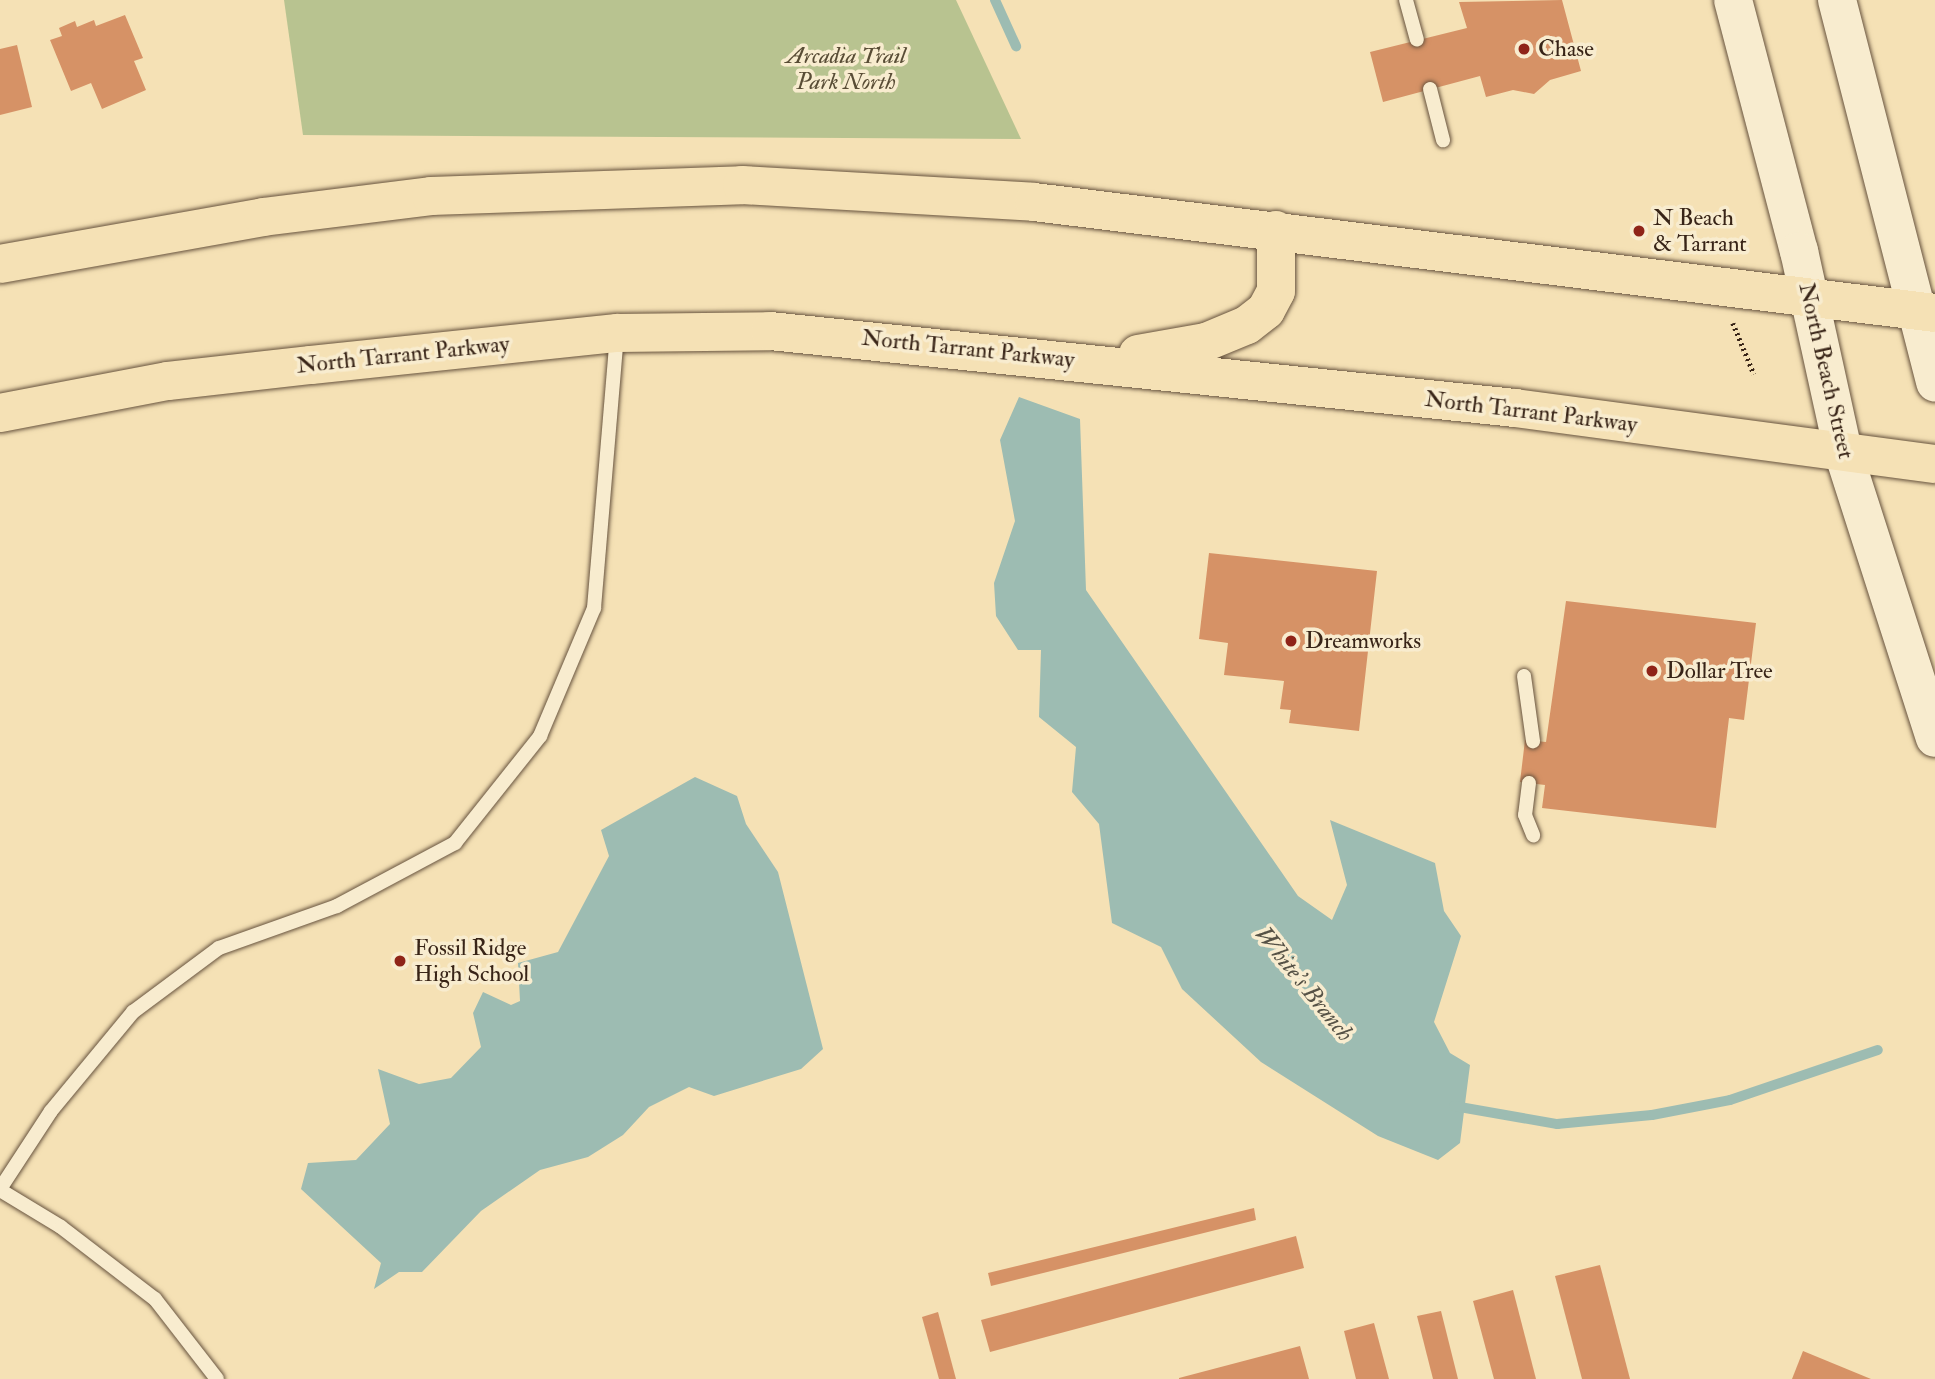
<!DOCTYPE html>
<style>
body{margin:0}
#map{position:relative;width:1935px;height:1379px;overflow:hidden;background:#f5e1b5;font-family:"IM FELL Double Pica",serif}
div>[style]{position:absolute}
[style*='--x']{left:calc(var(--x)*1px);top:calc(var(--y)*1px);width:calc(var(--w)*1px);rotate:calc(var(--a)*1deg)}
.green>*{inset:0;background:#b8c390}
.water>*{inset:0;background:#9dbcb2}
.stream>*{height:10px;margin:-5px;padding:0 5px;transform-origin:5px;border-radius:5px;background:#9dbcb2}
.building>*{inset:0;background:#d69266}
.path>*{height:4.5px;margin-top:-2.25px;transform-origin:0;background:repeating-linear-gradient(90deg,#382417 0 2px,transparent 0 5.5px)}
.roads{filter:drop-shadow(0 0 2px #67533e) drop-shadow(0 0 2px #67533e)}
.lane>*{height:14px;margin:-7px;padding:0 7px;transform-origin:7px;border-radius:7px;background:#f8eccf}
.secondary>*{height:38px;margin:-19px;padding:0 19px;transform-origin:19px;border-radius:19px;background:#f8eccf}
.primary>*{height:38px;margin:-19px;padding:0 19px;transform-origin:19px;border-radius:19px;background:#f5e1b5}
.dots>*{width:19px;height:19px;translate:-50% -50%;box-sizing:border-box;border:4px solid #f8eccf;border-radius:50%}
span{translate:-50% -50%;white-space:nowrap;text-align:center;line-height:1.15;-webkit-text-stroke:7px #f8eccf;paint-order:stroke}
.poi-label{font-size:23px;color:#382417}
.left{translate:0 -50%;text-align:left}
.park-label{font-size:23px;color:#584c35;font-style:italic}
.street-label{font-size:23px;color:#382417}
.water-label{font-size:24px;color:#565246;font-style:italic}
</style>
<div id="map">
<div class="green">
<i style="clip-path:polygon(284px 0,956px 0,1021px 139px,303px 135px)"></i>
</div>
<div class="water">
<i style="clip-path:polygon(1019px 397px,1080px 419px,1086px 590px,1298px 896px,1332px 920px,1347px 885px,1330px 820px,1435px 863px,1444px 911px,1461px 936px,1434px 1022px,1450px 1053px,1470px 1065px,1460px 1143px,1438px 1160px,1378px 1136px,1261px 1062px,1182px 989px,1161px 947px,1112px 923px,1099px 824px,1072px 792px,1076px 747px,1039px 717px,1041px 650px,1018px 650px,996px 616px,994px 583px,1015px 521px,1000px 440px)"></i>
<i style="clip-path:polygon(695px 777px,737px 796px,746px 824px,778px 872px,823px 1049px,801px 1069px,714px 1096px,689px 1087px,649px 1107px,623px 1135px,588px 1157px,540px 1170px,481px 1211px,422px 1272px,399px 1272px,374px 1289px,381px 1263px,301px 1189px,308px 1163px,356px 1160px,390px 1124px,378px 1069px,419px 1084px,451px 1078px,481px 1047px,473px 1013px,483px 992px,511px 1005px,520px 1001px,518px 963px,558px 952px,609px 856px,601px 830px)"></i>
</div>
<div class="stream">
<i style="--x:995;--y:0;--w:51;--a:65.5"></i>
<i style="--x:1454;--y:1106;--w:105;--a:9.9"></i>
<i style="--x:1557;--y:1124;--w:95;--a:-5.4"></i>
<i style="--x:1652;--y:1115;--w:79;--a:-10.9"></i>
<i style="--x:1730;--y:1100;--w:156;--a:-18.7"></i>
</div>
<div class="building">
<i style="clip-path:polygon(1562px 0,1581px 71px,1550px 80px,1534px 94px,1513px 90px,1486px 97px,1480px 76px,1383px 102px,1370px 52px,1467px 28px,1459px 2px)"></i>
<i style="clip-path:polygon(125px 15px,143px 58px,134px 61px,146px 90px,102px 109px,91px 83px,71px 91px,50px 40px,62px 36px,59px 28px,75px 21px,77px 27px,94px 20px,96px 26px)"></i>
<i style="clip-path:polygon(17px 45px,32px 107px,0 115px,0 49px)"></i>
<i style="clip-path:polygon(1209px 553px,1377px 571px,1359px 731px,1289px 723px,1291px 710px,1280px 709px,1284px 681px,1224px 675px,1228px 643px,1199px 639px)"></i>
<i style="clip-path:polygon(1566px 601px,1756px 623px,1744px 720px,1729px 718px,1716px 828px,1542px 808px,1545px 785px,1520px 782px,1525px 740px,1546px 742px)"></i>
<i style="clip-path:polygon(1254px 1208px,1256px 1220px,991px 1286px,988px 1273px)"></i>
<i style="clip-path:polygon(1296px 1236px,1304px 1268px,990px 1352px,981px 1320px)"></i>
<i style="clip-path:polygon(1600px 1265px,1630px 1379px,1582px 1379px,1555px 1276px)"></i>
<i style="clip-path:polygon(1513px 1290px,1536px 1379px,1494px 1379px,1473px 1301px)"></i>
<i style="clip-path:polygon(1441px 1311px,1458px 1379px,1433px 1379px,1417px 1316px)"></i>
<i style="clip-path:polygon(938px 1312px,956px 1379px,939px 1379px,922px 1317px)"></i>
<i style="clip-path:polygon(1374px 1323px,1389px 1379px,1356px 1379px,1344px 1331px)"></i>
<i style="clip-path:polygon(1300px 1346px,1309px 1379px,1179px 1379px,1179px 1378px)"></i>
<i style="clip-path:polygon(1803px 1351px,1871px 1379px,1792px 1379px)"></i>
</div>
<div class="path">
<i style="--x:1733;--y:323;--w:55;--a:67.6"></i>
</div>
<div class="roads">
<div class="lane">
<i style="--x:1406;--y:0;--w:41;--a:74.6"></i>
<i style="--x:1430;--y:89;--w:53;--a:75.7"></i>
<i style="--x:1524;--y:676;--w:66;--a:82.1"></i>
<i style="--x:1529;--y:783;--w:32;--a:97"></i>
<i style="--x:1525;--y:815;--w:22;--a:68"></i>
<i style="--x:0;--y:1189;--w:93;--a:-56.8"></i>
<i style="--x:51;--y:1111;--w:129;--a:-50.4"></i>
<i style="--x:133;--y:1012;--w:107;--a:-36.7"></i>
<i style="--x:219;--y:948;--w:125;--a:-19.6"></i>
<i style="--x:337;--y:906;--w:134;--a:-28.1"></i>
<i style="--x:455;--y:843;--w:137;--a:-51.5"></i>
<i style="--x:540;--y:736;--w:139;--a:-67.1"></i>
<i style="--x:594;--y:608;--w:273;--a:-85.2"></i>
<i style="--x:0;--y:1190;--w:71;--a:31.2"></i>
<i style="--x:61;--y:1227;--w:118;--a:37.5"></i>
<i style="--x:155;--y:1299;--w:101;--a:52.2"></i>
</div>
<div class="secondary">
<i style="--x:1733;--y:0;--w:260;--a:75.3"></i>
<i style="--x:1799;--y:251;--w:209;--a:77.6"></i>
<i style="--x:1844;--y:455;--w:297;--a:72.2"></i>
<i style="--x:1837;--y:0;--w:395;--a:75.6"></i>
</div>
<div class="primary">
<i style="--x:0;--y:264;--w:267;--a:-10.1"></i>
<i style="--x:263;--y:217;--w:169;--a:-7.1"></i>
<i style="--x:431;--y:196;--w:311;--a:-2"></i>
<i style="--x:742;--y:185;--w:292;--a:3.3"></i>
<i style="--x:1034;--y:202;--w:908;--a:7.02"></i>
<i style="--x:1138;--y:354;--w:69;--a:-10"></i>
<i style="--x:1206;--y:342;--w:44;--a:-22.5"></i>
<i style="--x:1247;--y:325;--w:24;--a:-38"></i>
<i style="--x:1266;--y:310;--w:21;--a:-62"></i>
<i style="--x:1276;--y:291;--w:61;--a:-90"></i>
<i style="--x:0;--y:413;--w:171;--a:-10.8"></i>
<i style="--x:168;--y:381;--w:144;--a:-6.4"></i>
<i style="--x:311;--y:365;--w:308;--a:-6"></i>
<i style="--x:617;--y:333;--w:153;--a:-0.7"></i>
<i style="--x:770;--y:331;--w:749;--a:5.9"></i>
<i style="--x:1515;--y:408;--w:424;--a:7.6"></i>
</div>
</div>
<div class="dots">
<i style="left:1524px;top:49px;background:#8f2418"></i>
<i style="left:1639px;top:231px;background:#8f2418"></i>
<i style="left:1291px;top:641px;background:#8f2418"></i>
<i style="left:1652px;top:671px;background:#8f2418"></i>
<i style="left:400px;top:961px;background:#8f2418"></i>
</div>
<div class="poi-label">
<span class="left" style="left:1538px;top:49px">Chase</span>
<span class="left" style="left:1653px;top:231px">N Beach<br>&amp; Tarrant</span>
<span class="left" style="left:1305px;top:641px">Dreamworks</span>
<span class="left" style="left:1666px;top:671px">Dollar Tree</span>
<span class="left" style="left:414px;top:961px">Fossil Ridge<br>High School</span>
</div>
<div class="park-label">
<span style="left:846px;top:69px">Arcadia Trail<br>Park North</span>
</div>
<div class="street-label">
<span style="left:968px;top:349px;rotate:6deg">North Tarrant Parkway</span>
<span style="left:403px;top:355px;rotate:-6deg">North Tarrant Parkway</span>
<span style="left:1826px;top:371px;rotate:77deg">North Beach Street</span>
<span style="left:1531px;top:412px;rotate:7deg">North Tarrant Parkway</span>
</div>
<div class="water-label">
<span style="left:1304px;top:984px;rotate:51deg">White's Branch</span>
</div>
</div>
